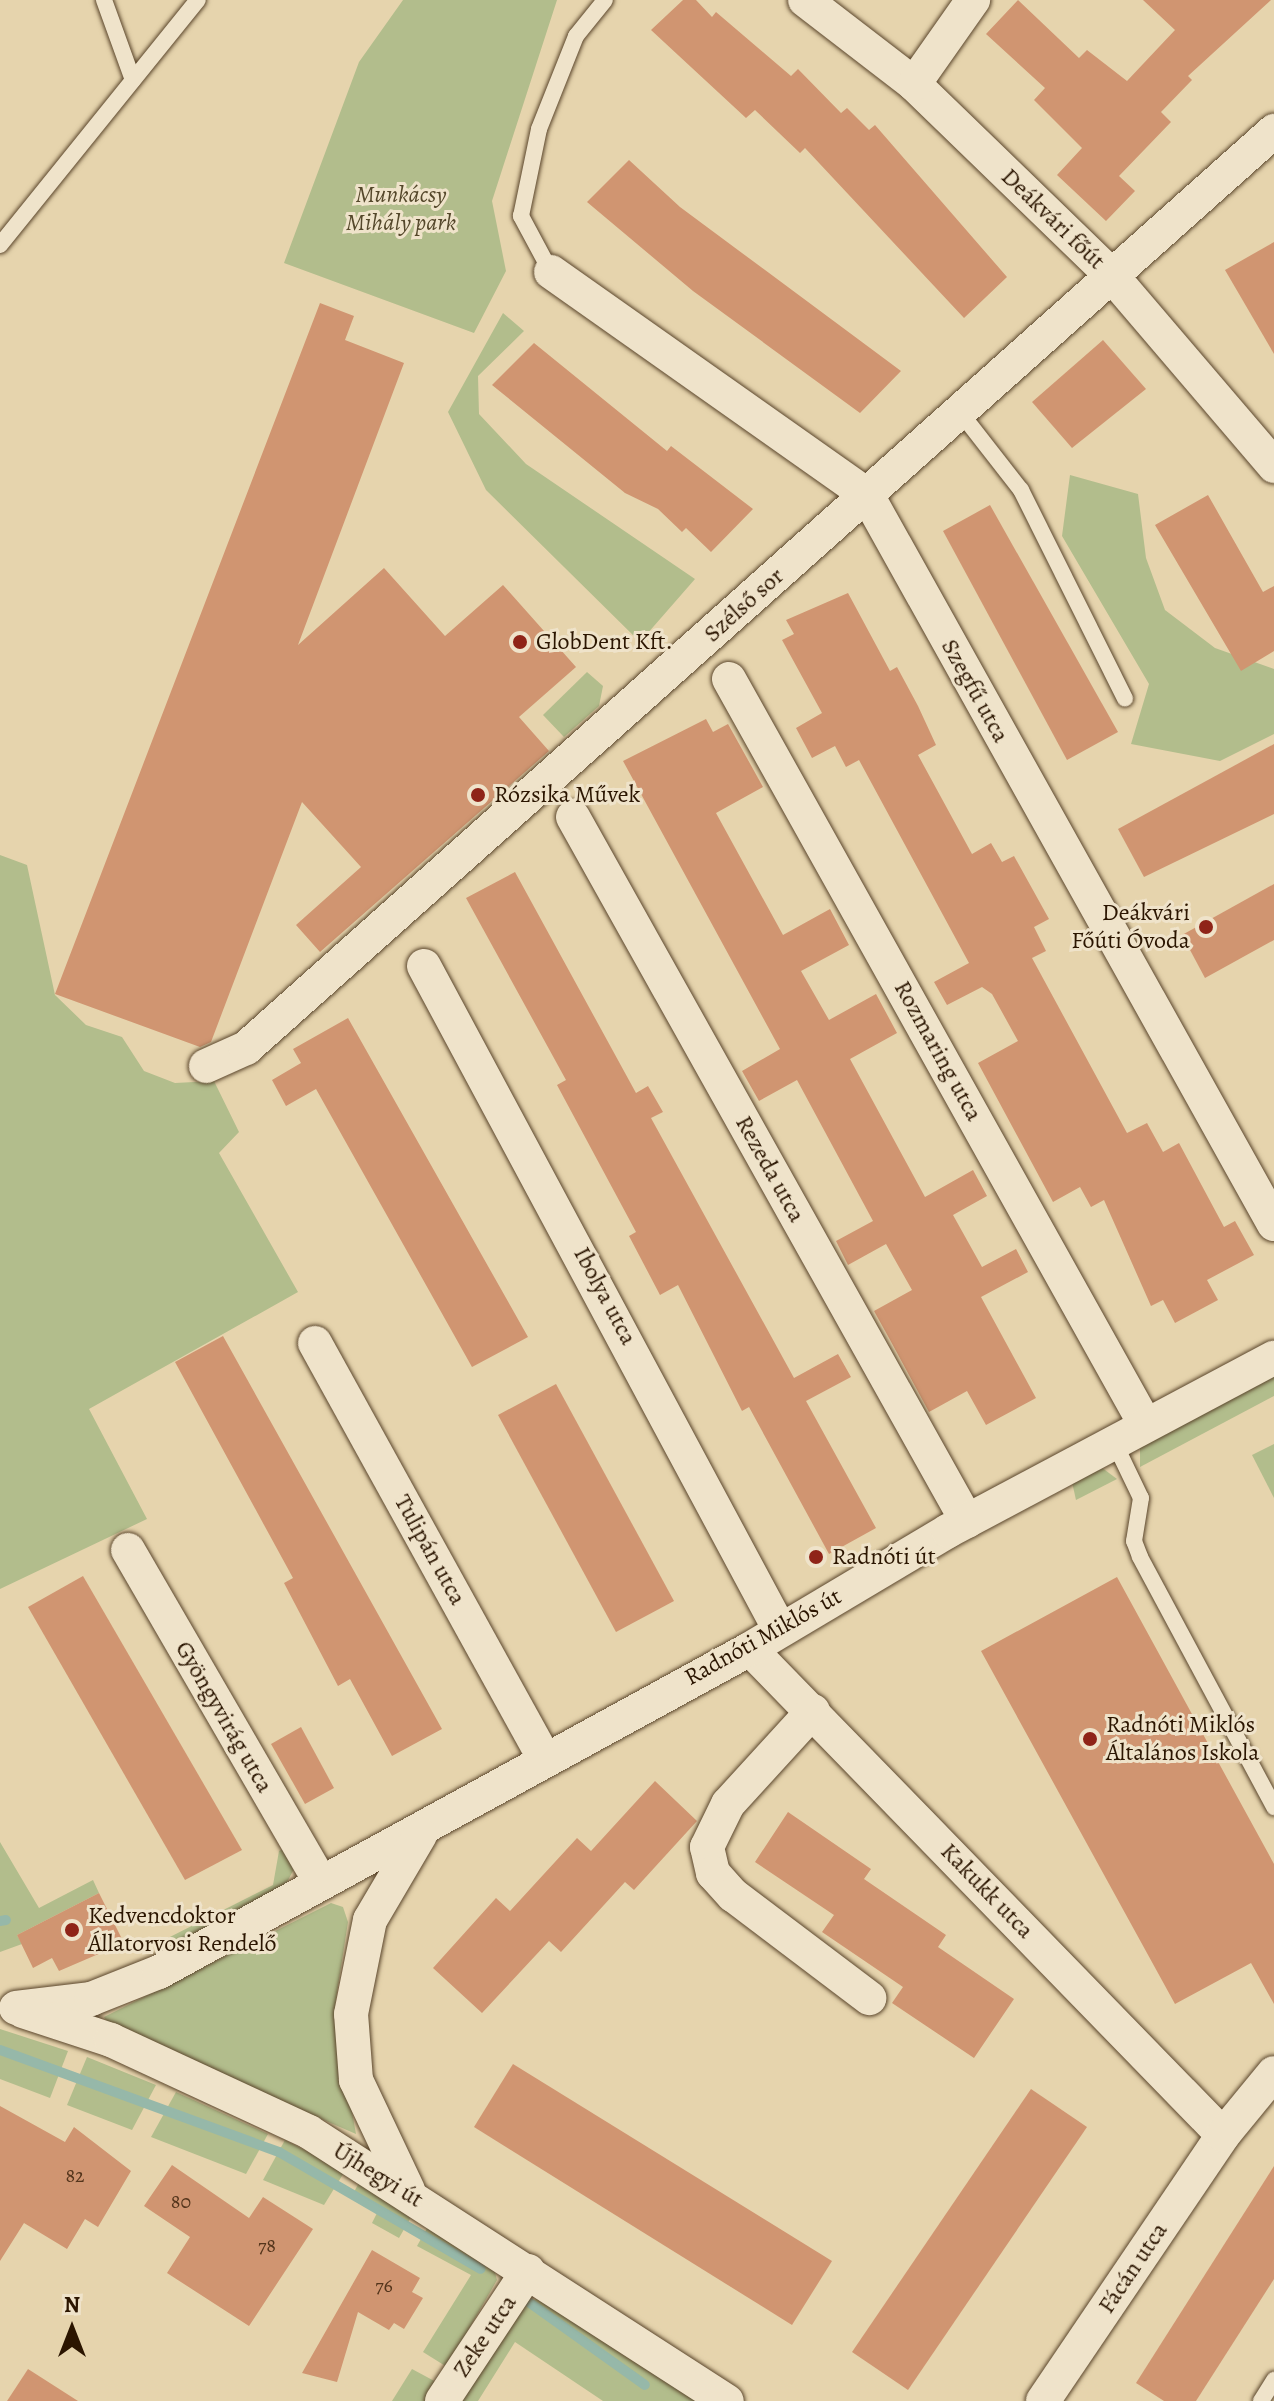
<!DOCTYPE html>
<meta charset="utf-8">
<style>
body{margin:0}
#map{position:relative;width:1274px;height:2401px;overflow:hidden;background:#e6d4ad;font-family:Alegreya,serif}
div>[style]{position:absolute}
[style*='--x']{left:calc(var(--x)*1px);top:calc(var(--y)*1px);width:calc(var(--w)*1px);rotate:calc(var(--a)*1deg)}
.green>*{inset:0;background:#b2bd8c}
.stream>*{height:10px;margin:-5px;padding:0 5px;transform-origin:5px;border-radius:5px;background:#96b8a9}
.building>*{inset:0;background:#d09571}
.roads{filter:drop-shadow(0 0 2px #5a452b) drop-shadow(0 0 2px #5a452b)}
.service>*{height:16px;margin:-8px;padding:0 8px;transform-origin:8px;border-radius:8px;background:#efe3ca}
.minor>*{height:34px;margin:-17px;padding:0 17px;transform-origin:17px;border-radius:17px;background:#efe3ca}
.dots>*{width:22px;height:22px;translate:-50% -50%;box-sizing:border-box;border:4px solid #efe3ca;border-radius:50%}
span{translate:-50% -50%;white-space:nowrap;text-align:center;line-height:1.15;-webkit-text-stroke:6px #efe3ca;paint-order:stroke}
.number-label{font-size:20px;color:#54351c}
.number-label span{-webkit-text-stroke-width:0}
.park-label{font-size:24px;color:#54472a;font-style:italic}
.street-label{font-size:24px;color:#2b1500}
.poi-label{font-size:24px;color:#2b1500}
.left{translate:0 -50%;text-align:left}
.right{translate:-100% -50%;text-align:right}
.north{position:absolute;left:32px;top:2289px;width:80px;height:80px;-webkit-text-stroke:6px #efe3ca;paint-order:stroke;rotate:0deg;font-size:22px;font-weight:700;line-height:32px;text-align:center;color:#2b1500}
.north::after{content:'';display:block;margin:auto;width:28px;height:36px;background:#2b1500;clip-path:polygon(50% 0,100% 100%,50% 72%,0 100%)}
</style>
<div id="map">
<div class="green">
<i style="clip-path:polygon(403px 0,557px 0,492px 201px,506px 271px,474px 333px,284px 263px,359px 62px)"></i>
<i style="clip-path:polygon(503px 313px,524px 331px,478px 376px,479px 414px,526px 464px,695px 579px,640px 642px,486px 490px,448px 412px)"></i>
<i style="clip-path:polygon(1070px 475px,1138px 494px,1146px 558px,1165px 610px,1215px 648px,1274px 669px,1274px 734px,1220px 761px,1131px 744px,1149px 684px,1062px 536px)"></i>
<i style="clip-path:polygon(587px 672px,603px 686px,599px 706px,564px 737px,543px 715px)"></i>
<i style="clip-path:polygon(0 855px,27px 865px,55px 995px,86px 1025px,122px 1037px,144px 1071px,175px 1083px,214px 1081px,239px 1132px,219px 1153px,298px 1292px,89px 1409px,147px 1519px,0 1589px)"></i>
<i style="clip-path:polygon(1274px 1375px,1274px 1396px,1140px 1467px,1140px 1446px)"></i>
<i style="clip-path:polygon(1274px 1444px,1274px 1498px,1252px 1455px)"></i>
<i style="clip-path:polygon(1101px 1467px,1117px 1479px,1076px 1500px,1072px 1482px)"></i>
<i style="clip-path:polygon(0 1842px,39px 1908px,93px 1880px,99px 1893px,17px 1935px,22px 1944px,0 1952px)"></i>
<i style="clip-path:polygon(287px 1847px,294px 1869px,285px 1886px,160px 1951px,156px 1944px,273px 1885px,279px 1851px)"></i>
<i style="clip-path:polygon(331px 1903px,343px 1907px,348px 1922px,334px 2012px,356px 2134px,110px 2027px,104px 2017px)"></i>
<i style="clip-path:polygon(0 2029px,68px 2051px,50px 2098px,0 2079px)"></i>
<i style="clip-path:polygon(87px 2057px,156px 2085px,132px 2130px,67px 2105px)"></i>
<i style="clip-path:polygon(176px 2092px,268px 2134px,246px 2174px,151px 2137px)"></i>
<i style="clip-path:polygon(285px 2140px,345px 2171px,324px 2205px,263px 2180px)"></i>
<i style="clip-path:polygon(361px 2179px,414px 2212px,399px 2238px,372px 2223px,380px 2207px,354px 2192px)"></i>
<i style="clip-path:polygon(430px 2223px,494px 2269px,497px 2280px,447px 2367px,423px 2352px,471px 2275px,417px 2246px)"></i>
<i style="clip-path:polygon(541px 2298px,697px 2401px,603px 2401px,515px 2342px,478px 2401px,456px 2401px,521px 2303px)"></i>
<i style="clip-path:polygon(412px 2369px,438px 2383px,426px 2401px,392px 2401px)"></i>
</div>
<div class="stream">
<i style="--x:0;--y:1921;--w:6;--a:-9"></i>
<i style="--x:0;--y:2050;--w:297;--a:20.1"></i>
<i style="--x:279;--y:2152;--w:233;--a:30.1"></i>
<i style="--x:530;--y:2303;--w:141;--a:35.5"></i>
</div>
<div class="building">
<i style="clip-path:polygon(683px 0,696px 0,712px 17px,716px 12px,791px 76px,798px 69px,841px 113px,847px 108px,869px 130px,875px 125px,1007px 277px,964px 318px,805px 148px,800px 153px,755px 110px,746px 118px,651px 30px)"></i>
<i style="clip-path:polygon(1018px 0,1079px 58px,1087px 50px,1127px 81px,1175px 30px,1143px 0,1271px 0,1188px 76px,1192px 80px,1161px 112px,1171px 122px,1119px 176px,1135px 191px,1106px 221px,1057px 175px,1082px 148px,1034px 100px,1045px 88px,986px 34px)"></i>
<i style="clip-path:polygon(629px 160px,680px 207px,901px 371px,860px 413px,693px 291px,587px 202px)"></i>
<i style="clip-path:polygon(1274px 242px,1274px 354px,1225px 270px)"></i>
<i style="clip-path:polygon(320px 303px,354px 316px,345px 340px,404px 363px,298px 645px,384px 568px,445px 636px,503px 585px,576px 667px,519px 717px,549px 751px,320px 952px,296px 925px,361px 867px,302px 802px,211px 1042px,200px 1047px,55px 994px)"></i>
<i style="clip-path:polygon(1103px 340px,1146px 389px,1072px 448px,1032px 402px)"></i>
<i style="clip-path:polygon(534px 343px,667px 451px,671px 446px,753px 509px,711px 552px,686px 528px,682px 532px,658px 509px,625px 493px,492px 385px)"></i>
<i style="clip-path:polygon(1208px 495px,1263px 592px,1274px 586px,1274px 651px,1241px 671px,1155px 525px)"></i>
<i style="clip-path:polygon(990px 505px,1118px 732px,1067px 760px,943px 531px)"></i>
<i style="clip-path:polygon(848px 593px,890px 671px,897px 667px,918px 706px,936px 745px,918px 755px,972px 854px,991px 843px,1002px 862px,1014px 856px,1049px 919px,1034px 927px,1046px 951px,1032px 958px,1127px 1133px,1147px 1123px,1163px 1152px,1179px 1143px,1224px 1227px,1235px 1221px,1254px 1255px,1207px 1280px,1218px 1300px,1175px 1323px,1163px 1300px,1151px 1306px,1104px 1200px,1091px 1207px,1080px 1187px,1053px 1202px,978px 1063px,1018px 1041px,992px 994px,982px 987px,947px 1005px,934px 982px,969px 963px,943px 915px,859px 760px,846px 767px,835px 746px,812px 758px,796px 728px,822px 713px,782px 640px,794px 634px,786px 620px)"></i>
<i style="clip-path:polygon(706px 719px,713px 732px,728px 724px,763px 787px,716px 813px,783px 935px,830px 909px,849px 945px,801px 971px,829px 1020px,876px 994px,897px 1033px,850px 1059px,925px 1197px,973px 1170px,987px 1196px,953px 1215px,982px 1267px,1016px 1249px,1028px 1272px,981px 1297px,1036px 1398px,986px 1425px,967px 1391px,929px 1412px,889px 1338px,874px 1311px,912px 1290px,886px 1244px,848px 1265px,836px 1241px,873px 1221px,797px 1080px,759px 1101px,742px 1071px,780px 1049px,623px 761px)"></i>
<i style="clip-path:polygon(1274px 744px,1274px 814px,1144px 877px,1118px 829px)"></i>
<i style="clip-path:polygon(515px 872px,636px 1093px,648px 1086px,663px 1112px,651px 1118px,794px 1378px,838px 1354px,851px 1377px,806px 1401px,876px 1528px,829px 1554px,749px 1407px,742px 1411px,678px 1285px,660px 1295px,629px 1236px,636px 1232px,557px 1085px,566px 1080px,466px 898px)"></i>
<i style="clip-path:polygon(1274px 884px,1274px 940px,1205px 978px,1182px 935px)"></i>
<i style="clip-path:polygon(348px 1018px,528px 1337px,472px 1367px,316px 1089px,286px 1106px,272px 1080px,301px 1063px,293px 1049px)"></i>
<i style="clip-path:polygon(223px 1336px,442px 1729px,392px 1756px,350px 1679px,338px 1686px,284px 1583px,293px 1578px,175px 1362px)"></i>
<i style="clip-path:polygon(556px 1384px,674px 1601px,616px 1632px,498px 1415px)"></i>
<i style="clip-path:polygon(83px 1576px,242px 1850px,185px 1880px,28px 1607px)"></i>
<i style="clip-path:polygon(1117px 1577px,1274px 1864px,1274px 2004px,1251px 1963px,1175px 2004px,981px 1651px)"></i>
<i style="clip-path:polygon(301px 1727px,334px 1788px,305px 1804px,271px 1744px)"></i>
<i style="clip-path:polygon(655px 1781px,697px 1821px,634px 1890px,625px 1882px,561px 1952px,549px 1941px,482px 2013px,433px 1968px,496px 1898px,510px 1911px,577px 1838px,591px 1851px)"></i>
<i style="clip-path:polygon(788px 1812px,871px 1869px,864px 1879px,946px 1935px,938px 1947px,1014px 1999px,974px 2058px,892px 2003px,903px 1987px,822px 1932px,834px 1915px,755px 1862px)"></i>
<i style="clip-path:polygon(99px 1893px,124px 1943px,59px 1971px,52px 1958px,33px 1968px,17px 1935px)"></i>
<i style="clip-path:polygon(513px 2064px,832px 2261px,792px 2325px,474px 2127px)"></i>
<i style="clip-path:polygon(1031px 2089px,1087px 2127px,908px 2390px,852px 2352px)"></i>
<i style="clip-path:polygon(0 2106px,65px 2142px,74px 2127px,131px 2171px,98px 2227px,85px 2219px,67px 2249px,24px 2223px,0 2261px)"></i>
<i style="clip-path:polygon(172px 2165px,249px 2218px,263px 2197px,313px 2229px,249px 2326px,167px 2273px,190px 2237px,144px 2206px)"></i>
<i style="clip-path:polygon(1274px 2166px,1274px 2279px,1196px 2401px,1164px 2401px,1136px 2383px)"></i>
<i style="clip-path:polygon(372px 2250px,420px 2278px,412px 2292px,423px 2298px,404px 2329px,394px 2323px,389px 2330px,358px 2312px,337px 2382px,302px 2373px)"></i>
<i style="clip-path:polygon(28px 2369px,78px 2401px,7px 2401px)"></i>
</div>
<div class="roads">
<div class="service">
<i style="--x:104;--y:0;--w:85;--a:70.1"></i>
<i style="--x:0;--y:245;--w:315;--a:-51.1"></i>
<i style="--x:551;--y:272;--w:64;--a:-118.2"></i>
<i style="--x:521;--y:216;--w:89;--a:-78.3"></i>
<i style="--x:539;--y:129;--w:100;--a:-68.3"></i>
<i style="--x:576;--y:36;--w:46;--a:-51.1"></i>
<i style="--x:960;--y:412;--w:99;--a:52"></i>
<i style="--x:1021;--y:490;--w:233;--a:63.5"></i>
<i style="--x:1114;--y:1442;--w:62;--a:64.3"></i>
<i style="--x:1141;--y:1498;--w:44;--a:99.2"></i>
<i style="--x:1134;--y:1541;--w:17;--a:69"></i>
<i style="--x:1140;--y:1557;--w:284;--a:61.8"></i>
<i style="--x:1261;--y:2401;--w:25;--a:-58"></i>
</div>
<div class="minor">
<i style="--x:805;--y:0;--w:138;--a:37.6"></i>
<i style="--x:914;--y:84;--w:276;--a:44.1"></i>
<i style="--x:1112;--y:276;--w:250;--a:49.5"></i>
<i style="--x:914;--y:84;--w:103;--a:-54.9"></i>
<i style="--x:551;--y:272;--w:387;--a:35.2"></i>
<i style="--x:867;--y:495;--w:835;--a:60.83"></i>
<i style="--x:729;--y:679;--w:853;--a:60.82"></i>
<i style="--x:573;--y:817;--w:807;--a:60.77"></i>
<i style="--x:424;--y:966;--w:753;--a:61.8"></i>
<i style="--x:206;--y:1066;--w:44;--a:-24.2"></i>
<i style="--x:246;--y:1048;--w:1378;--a:-41.73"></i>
<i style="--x:315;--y:1343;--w:474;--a:61.1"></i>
<i style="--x:128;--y:1550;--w:385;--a:59.9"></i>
<i style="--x:750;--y:1649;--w:678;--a:45.78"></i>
<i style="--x:813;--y:1711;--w:126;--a:132.4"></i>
<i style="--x:728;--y:1804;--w:48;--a:116"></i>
<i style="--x:707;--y:1847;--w:27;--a:77"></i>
<i style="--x:713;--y:1873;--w:30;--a:48"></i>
<i style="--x:733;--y:1895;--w:171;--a:37.1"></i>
<i style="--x:16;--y:2008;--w:76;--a:-6.8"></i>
<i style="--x:91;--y:1999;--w:73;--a:-21.7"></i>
<i style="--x:159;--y:1972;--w:674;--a:-28.66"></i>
<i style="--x:750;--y:1649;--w:230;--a:-30.8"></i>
<i style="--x:948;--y:1531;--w:369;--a:-28"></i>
<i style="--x:23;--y:2011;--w:93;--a:18.2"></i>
<i style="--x:111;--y:2040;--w:218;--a:24.9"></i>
<i style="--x:309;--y:2132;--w:497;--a:32.8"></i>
<i style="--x:408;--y:2190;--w:122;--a:-115.3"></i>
<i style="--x:356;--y:2080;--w:66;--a:-94.3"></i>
<i style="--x:351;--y:2014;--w:96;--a:-78.6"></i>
<i style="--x:370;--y:1920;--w:99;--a:-59.5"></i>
<i style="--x:442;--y:2401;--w:156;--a:-56.5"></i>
<i style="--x:1043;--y:2401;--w:321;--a:-55.9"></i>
<i style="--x:1223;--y:2135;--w:80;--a:-50.6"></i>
</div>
</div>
<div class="dots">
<i style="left:520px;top:642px;background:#8f2418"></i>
<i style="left:478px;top:795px;background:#8f2418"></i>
<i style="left:1206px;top:927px;background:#8f2418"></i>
<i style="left:816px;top:1557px;background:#8f2418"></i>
<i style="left:1090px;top:1739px;background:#8f2418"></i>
<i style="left:72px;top:1930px;background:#8f2418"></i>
</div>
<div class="number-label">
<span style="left:75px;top:2175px">82</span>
<span style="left:181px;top:2201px">80</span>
<span style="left:267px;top:2245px">78</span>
<span style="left:384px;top:2285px">76</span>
</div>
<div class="park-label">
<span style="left:401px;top:209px">Munkácsy<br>Mihály park</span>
</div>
<div class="street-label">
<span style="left:1053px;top:219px;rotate:44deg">Deákvári főút</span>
<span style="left:744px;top:605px;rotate:-42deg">Szélső sor</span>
<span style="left:975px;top:691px;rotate:61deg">Szegfű utca</span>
<span style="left:938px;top:1051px;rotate:61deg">Rozmaring utca</span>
<span style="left:770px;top:1169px;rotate:61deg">Rezeda utca</span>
<span style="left:605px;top:1296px;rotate:62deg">Ibolya utca</span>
<span style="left:430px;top:1550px;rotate:61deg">Tulipán utca</span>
<span style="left:763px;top:1637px;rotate:-29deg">Radnóti Miklós út</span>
<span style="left:224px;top:1717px;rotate:60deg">Gyöngyvirág utca</span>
<span style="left:987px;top:1891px;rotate:46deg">Kakukk utca</span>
<span style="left:378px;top:2175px;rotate:32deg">Újhegyi út</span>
<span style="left:1133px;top:2268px;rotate:-56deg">Fácán utca</span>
<span style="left:485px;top:2336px;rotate:-56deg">Zeke utca</span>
</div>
<div class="poi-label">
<span class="left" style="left:536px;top:642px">GlobDent Kft.</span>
<span class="left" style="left:494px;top:795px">Rózsika Művek</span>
<span class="right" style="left:1190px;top:927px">Deákvári<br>Főúti Óvoda</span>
<span class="left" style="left:832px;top:1557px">Radnóti út</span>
<span class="left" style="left:1106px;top:1739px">Radnóti Miklós<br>Általános Iskola</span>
<span class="left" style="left:88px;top:1930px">Kedvencdoktor<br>Állatorvosi Rendelő</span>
</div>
<div class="north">N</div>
</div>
